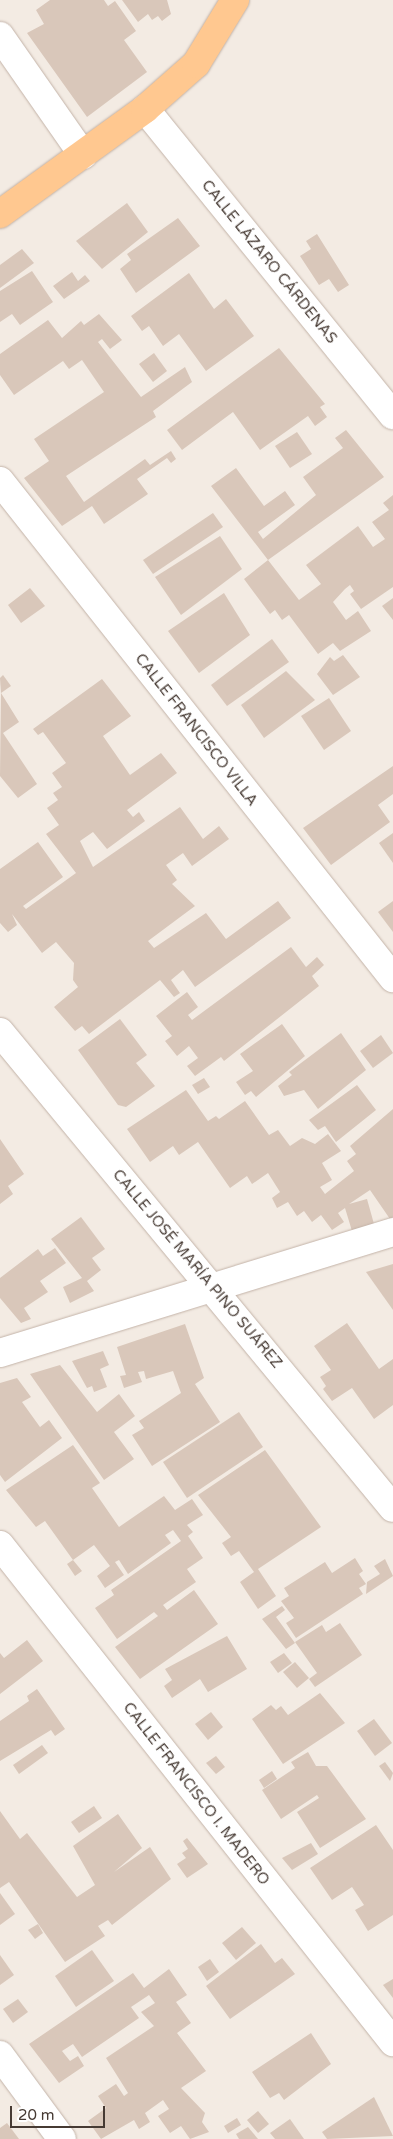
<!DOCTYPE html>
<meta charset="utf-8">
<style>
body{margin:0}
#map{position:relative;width:393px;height:2139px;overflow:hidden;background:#f3ebe3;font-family:"Varela Round",sans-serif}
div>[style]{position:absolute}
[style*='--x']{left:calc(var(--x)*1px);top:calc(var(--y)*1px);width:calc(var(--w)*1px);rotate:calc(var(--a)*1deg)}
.building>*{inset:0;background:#d9c7ba}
.roads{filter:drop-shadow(0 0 1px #c3b3a8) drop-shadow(0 0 1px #c3b3a8)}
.minor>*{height:28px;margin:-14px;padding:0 14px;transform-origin:14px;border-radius:14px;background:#fff}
.major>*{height:28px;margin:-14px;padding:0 14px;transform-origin:14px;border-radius:14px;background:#ffc890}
span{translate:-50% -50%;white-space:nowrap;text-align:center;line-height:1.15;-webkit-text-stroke:4.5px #fff;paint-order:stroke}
.street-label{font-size:15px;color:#463a33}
.scale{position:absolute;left:10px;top:2106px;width:95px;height:22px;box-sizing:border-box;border:2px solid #463a33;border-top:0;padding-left:6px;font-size:15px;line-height:18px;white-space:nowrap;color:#463a33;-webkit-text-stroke:4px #fff;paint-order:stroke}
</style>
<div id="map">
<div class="building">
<i style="clip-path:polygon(50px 0,104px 0,108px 6px,115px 1px,136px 31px,124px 40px,147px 72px,87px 117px,27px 33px,44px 24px,36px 10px)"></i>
<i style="clip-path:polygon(122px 0,167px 0,171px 14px,162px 21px,158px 16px,152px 20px,148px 14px,138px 22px)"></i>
<i style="clip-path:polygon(127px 203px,148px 232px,102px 269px,76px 241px)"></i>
<i style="clip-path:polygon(178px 218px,200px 246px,136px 293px,120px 269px,131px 260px,127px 254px)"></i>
<i style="clip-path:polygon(317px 234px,349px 285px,338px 292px,329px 279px,319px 285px,300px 256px,311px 249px,306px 241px)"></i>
<i style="clip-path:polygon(22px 249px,34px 263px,0 288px,0 265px)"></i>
<i style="clip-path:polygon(32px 271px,53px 302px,20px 325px,12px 314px,0 322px,0 291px)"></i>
<i style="clip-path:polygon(72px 272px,78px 281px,85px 275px,90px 281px,64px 299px,53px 286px)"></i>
<i style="clip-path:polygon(189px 273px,214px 309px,226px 299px,254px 336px,206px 371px,179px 334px,163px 346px,149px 326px,142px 331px,131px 316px)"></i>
<i style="clip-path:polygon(99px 314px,122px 340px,110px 349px,102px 339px,98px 342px,141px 397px,185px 367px,192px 382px,153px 411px,156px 417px,66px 476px,84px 502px,145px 459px,150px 465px,171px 451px,176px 459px,171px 463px,167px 458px,137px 479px,148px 494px,104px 524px,92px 506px,62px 526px,24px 478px,49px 461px,34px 439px,104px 392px,82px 360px,69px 369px,63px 361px,14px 395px,0 375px,0 354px,48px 320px,62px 338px,81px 321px,84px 325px)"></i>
<i style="clip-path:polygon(279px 348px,325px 404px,320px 407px,327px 417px,315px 426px,308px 416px,260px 450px,233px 412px,182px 450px,167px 430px)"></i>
<i style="clip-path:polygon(154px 353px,167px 371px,153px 382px,139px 364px)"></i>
<i style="clip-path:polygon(346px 430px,384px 477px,268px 560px,211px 486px,236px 468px,264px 506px,285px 491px,295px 505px,258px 532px,263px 539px,316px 495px,303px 477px,343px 448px,335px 438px)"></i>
<i style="clip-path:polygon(297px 432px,312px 454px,290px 468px,275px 446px)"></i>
<i style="clip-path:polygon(393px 495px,393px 587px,361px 609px,350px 594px,354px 591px,350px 585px,345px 589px,333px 602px,346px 620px,358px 611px,371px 631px,340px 651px,333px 643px,318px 654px,289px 615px,282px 620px,275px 610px,270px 614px,244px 579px,268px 560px,299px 600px,321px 584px,306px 565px,358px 526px,373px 547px,385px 539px,372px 522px,389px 510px,383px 503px)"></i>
<i style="clip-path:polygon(213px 513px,223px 527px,153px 574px,143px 560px)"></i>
<i style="clip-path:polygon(220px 536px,242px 569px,181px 615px,155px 577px)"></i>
<i style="clip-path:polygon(30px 588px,45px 606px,21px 623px,8px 605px)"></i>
<i style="clip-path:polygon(224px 593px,250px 635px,199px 673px,168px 631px)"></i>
<i style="clip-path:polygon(393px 598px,393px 620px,382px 606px)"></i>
<i style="clip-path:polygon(272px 639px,289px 662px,227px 706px,211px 685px)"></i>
<i style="clip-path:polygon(343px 655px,360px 677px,333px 695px,317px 674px,330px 657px,334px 661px)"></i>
<i style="clip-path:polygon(286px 671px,315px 700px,264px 738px,241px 705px)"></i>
<i style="clip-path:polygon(3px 675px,11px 686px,1px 693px,0 678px)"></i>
<i style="clip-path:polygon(102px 679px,131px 716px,103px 736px,130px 775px,161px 753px,177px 773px,127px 810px,133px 817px,139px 812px,145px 821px,107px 849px,93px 832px,80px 841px,93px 867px,180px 807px,203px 839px,219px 826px,229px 839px,192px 866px,183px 853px,166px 865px,177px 880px,172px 884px,195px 906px,148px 941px,154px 948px,206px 913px,226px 939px,278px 901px,291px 918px,195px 987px,183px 970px,171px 980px,180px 993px,174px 997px,160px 980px,89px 1034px,82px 1026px,75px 1031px,54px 1007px,78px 987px,73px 980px,74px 963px,56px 942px,42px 953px,12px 914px,17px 925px,8px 932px,0 923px,0 869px,38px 842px,63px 877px,23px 906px,26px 909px,76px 873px,46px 834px,59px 825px,47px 808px,58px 800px,53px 793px,62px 787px,52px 773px,66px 763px,43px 732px,38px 735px,33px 729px)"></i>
<i style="clip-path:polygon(1px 693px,19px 722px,3px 733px,37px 784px,18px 798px,0 776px)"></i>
<i style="clip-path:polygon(329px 698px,351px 731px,324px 750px,301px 716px)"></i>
<i style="clip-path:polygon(393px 766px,393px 794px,378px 805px,390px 822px,331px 865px,303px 828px)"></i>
<i style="clip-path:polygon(393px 833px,393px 863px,379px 843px)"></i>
<i style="clip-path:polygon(393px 901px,393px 932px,378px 912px)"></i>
<i style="clip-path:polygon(291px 947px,306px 967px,317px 957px,324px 965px,312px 976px,319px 986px,224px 1061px,221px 1057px,195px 1076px,187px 1066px,198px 1058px,189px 1046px,177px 1056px,165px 1041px,172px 1036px,156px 1016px,187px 992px,198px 1007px,188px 1015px,192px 1020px)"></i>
<i style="clip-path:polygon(120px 1019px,147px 1055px,136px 1063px,155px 1086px,126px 1107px,118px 1105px,78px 1050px)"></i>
<i style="clip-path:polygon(282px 1024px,305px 1056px,256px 1097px,251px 1091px,245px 1095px,236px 1082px,253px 1071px,240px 1054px)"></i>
<i style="clip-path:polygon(341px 1033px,366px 1070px,318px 1109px,304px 1090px,284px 1096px,278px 1086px,292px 1075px,289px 1072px)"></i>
<i style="clip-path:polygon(381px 1035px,393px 1053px,373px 1068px,360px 1051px)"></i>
<i style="clip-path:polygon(204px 1078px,210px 1087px,198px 1094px,192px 1085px)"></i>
<i style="clip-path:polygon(357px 1085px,376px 1110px,336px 1142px,325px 1126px,318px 1130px,309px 1120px)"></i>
<i style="clip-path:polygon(186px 1090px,208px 1121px,216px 1116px,219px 1119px,245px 1101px,269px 1135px,278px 1130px,290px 1146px,302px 1138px,315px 1144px,328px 1134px,341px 1151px,322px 1163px,332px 1180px,320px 1187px,325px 1194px,354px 1171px,347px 1161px,356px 1154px,350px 1146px,393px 1109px,393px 1217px,390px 1219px,370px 1190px,349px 1204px,367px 1199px,374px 1224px,352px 1231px,345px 1208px,338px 1213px,344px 1222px,332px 1230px,321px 1215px,312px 1222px,304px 1211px,297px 1216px,288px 1202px,277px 1208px,272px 1198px,280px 1192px,268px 1173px,252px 1184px,247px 1176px,230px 1188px,198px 1142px,179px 1155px,173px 1146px,150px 1162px,127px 1129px)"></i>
<i style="clip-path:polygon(0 1139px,24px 1174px,8px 1186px,13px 1194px,0 1204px)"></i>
<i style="clip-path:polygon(81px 1217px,105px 1249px,92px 1258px,101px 1270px,87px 1281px,94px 1291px,70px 1303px,63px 1287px,82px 1278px,51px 1239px)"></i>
<i style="clip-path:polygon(55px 1248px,66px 1263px,40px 1281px,48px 1292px,24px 1308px,31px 1319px,21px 1323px,0 1298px,0 1278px,38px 1249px,43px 1256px)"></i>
<i style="clip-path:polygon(393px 1264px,393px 1310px,366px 1272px)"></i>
<i style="clip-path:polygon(347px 1323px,379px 1369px,393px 1359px,393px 1405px,374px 1419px,352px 1388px,332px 1401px,323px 1389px,326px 1386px,320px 1377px,331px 1370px,314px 1346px)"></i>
<i style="clip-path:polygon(185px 1324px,204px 1378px,195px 1384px,220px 1422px,152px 1466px,132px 1435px,144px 1428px,139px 1421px,181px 1393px,173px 1371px,146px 1379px,144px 1371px,138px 1372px,142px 1382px,124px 1388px,120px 1376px,126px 1375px,117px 1347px)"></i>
<i style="clip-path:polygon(103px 1351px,109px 1365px,100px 1369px,107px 1387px,94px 1392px,92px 1386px,87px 1388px,72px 1361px)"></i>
<i style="clip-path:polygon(60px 1365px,97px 1412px,119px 1394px,135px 1416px,114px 1432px,134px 1459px,104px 1480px,30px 1374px)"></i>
<i style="clip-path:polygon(17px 1378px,31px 1397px,22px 1402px,40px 1427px,49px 1420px,62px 1438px,5px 1482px,0 1475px,0 1383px)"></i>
<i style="clip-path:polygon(239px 1412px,263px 1447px,187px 1498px,163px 1462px)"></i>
<i style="clip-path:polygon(73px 1445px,100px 1483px,92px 1488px,119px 1527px,164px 1496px,175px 1510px,192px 1499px,203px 1515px,187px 1525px,193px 1532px,188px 1536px,203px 1558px,187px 1569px,196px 1582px,163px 1605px,167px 1610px,194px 1590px,218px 1624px,140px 1679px,115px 1647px,158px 1616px,154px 1612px,117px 1639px,95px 1608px,114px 1595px,111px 1590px,181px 1541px,173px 1530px,165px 1535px,171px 1543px,128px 1574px,119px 1560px,115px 1562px,124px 1575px,105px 1588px,97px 1576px,110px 1566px,94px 1545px,73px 1560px,82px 1571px,75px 1576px,67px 1564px,73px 1560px,45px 1521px,36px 1527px,6px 1490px)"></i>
<i style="clip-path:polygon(265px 1450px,321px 1527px,258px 1569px,276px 1596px,258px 1609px,240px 1582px,254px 1572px,239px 1551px,231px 1556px,222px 1543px,231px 1537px,198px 1495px)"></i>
<i style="clip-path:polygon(355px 1558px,363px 1571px,359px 1574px,366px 1584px,359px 1588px,363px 1594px,296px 1638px,286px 1623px,294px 1618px,281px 1601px,289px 1596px,284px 1588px,325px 1562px,332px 1573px)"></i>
<i style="clip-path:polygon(385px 1559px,393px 1576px,366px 1594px,367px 1582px,380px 1574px,374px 1566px)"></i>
<i style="clip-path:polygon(282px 1606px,285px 1610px,276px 1617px,295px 1643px,286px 1649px,262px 1619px)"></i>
<i style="clip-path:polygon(340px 1623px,362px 1655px,315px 1687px,309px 1679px,317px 1673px,295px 1642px,322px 1625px,326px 1632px)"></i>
<i style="clip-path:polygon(227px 1636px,247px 1669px,208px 1692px,200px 1679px,172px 1698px,164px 1686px,172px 1680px,165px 1669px)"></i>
<i style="clip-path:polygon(27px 1640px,43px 1661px,0 1694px,0 1653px,4px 1658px)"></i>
<i style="clip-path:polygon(284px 1653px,292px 1663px,278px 1673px,270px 1662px)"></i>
<i style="clip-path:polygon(295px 1662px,309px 1678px,297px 1688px,283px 1672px)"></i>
<i style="clip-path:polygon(37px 1689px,65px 1729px,55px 1736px,51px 1730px,0 1761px,0 1721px,29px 1701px,27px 1696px)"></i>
<i style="clip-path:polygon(320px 1693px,345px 1723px,283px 1764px,252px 1719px,271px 1705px,276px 1710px,281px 1706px,288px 1715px)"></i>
<i style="clip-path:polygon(211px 1712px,223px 1727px,208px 1740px,195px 1724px)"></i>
<i style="clip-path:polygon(374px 1719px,392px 1743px,375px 1756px,357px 1731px)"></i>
<i style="clip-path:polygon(42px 1745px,48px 1753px,19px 1774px,13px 1765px)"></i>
<i style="clip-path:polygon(308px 1752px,316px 1766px,327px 1766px,366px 1819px,320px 1848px,297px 1812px,319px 1798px,317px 1795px,281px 1819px,262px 1790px,295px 1768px,291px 1762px)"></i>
<i style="clip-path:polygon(216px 1756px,225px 1767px,216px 1774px,206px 1763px)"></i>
<i style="clip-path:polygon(385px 1762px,393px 1773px,390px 1781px,379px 1766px)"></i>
<i style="clip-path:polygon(272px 1771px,277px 1779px,264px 1788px,259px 1780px)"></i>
<i style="clip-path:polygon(94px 1806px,102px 1818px,79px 1833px,71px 1822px)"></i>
<i style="clip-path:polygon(0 1811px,20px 1839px,27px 1833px,77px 1897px,95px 1885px,73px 1846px,118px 1814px,142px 1848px,114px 1872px,150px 1847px,171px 1879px,112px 1925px,108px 1920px,98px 1926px,105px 1936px,65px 1962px,9px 1882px,0 1888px)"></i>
<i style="clip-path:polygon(376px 1825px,393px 1850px,393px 1915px,368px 1931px,355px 1910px,364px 1905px,352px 1887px,332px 1900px,310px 1868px)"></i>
<i style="clip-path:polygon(187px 1838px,208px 1864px,187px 1878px,177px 1864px,186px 1858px,182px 1853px,188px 1849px,183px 1841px)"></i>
<i style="clip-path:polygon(311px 1843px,318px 1854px,292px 1870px,282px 1858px)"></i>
<i style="clip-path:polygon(0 1893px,15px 1914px,0 1925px)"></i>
<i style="clip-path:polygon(38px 1924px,43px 1933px,35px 1939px,28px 1930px)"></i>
<i style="clip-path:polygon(242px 1927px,256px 1943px,236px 1960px,222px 1943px)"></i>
<i style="clip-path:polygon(261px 1944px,275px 1963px,282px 1958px,295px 1974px,230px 2019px,206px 1986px)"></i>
<i style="clip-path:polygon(92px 1950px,114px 1981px,76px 2007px,55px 1976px)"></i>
<i style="clip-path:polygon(0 1955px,14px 1975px,0 1985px)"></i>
<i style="clip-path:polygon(210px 1959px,219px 1972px,207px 1981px,198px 1967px)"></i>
<i style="clip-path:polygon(169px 1969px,187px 1995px,176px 2002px,191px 2023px,177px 2033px,206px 2071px,181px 2088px,205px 2113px,202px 2122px,209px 2132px,190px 2139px,181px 2126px,170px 2133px,158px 2116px,169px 2109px,163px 2100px,145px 2113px,150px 2122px,139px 2129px,134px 2120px,101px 2139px,88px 2121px,106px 2108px,98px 2096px,116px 2084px,124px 2096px,128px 2093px,106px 2058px,154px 2026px,141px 2012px,155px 2003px,149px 1995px,131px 2007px,139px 2018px,82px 2057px,73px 2044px,62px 2051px,70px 2061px,78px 2056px,84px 2066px,59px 2083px,29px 2044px,133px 1973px,144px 1988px)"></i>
<i style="clip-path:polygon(393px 1979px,393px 1998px,383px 1985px)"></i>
<i style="clip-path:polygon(18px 1999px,28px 2012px,13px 2023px,3px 2009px)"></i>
<i style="clip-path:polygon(311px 2033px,331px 2064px,284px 2100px,279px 2093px,270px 2098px,252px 2072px)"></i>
<i style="clip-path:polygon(374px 2097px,393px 2136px,327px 2139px,322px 2132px)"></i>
<i style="clip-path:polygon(258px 2111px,269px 2124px,258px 2133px,247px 2120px)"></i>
<i style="clip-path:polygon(237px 2118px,241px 2125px,228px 2133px,224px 2126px)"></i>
<i style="clip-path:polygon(290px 2119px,304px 2139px,275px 2139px,270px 2133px)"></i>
<i style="clip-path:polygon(7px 2123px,19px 2139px,0 2139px,0 2128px)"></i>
<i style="clip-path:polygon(248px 2127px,258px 2139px,239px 2139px,236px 2134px)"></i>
</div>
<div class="roads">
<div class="minor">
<i style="--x:0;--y:36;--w:145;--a:55.1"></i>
<i style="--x:145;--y:109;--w:394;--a:51"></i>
<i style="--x:0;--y:481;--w:634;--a:51.67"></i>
<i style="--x:0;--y:1032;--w:617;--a:50.46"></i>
<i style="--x:0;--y:1353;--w:411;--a:-17.1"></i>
<i style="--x:0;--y:1545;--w:634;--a:51.67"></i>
<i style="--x:0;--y:2055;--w:104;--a:53.6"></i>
</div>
<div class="major">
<i style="--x:0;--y:214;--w:179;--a:-35.9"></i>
<i style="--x:145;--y:109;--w:68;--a:-41.4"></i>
<i style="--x:196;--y:64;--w:75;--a:-58.6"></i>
</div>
</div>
<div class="street-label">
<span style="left:269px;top:262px;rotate:51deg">CALLE LÁZARO CÁRDENAS</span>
<span style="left:196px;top:730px;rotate:52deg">CALLE FRANCISCO VILLA</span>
<span style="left:197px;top:1269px;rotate:50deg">CALLE JOSÉ MARÍA PINO SUÁREZ</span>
<span style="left:196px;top:1794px;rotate:52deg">CALLE FRANCISCO I. MADERO</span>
</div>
<div class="scale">20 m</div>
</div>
